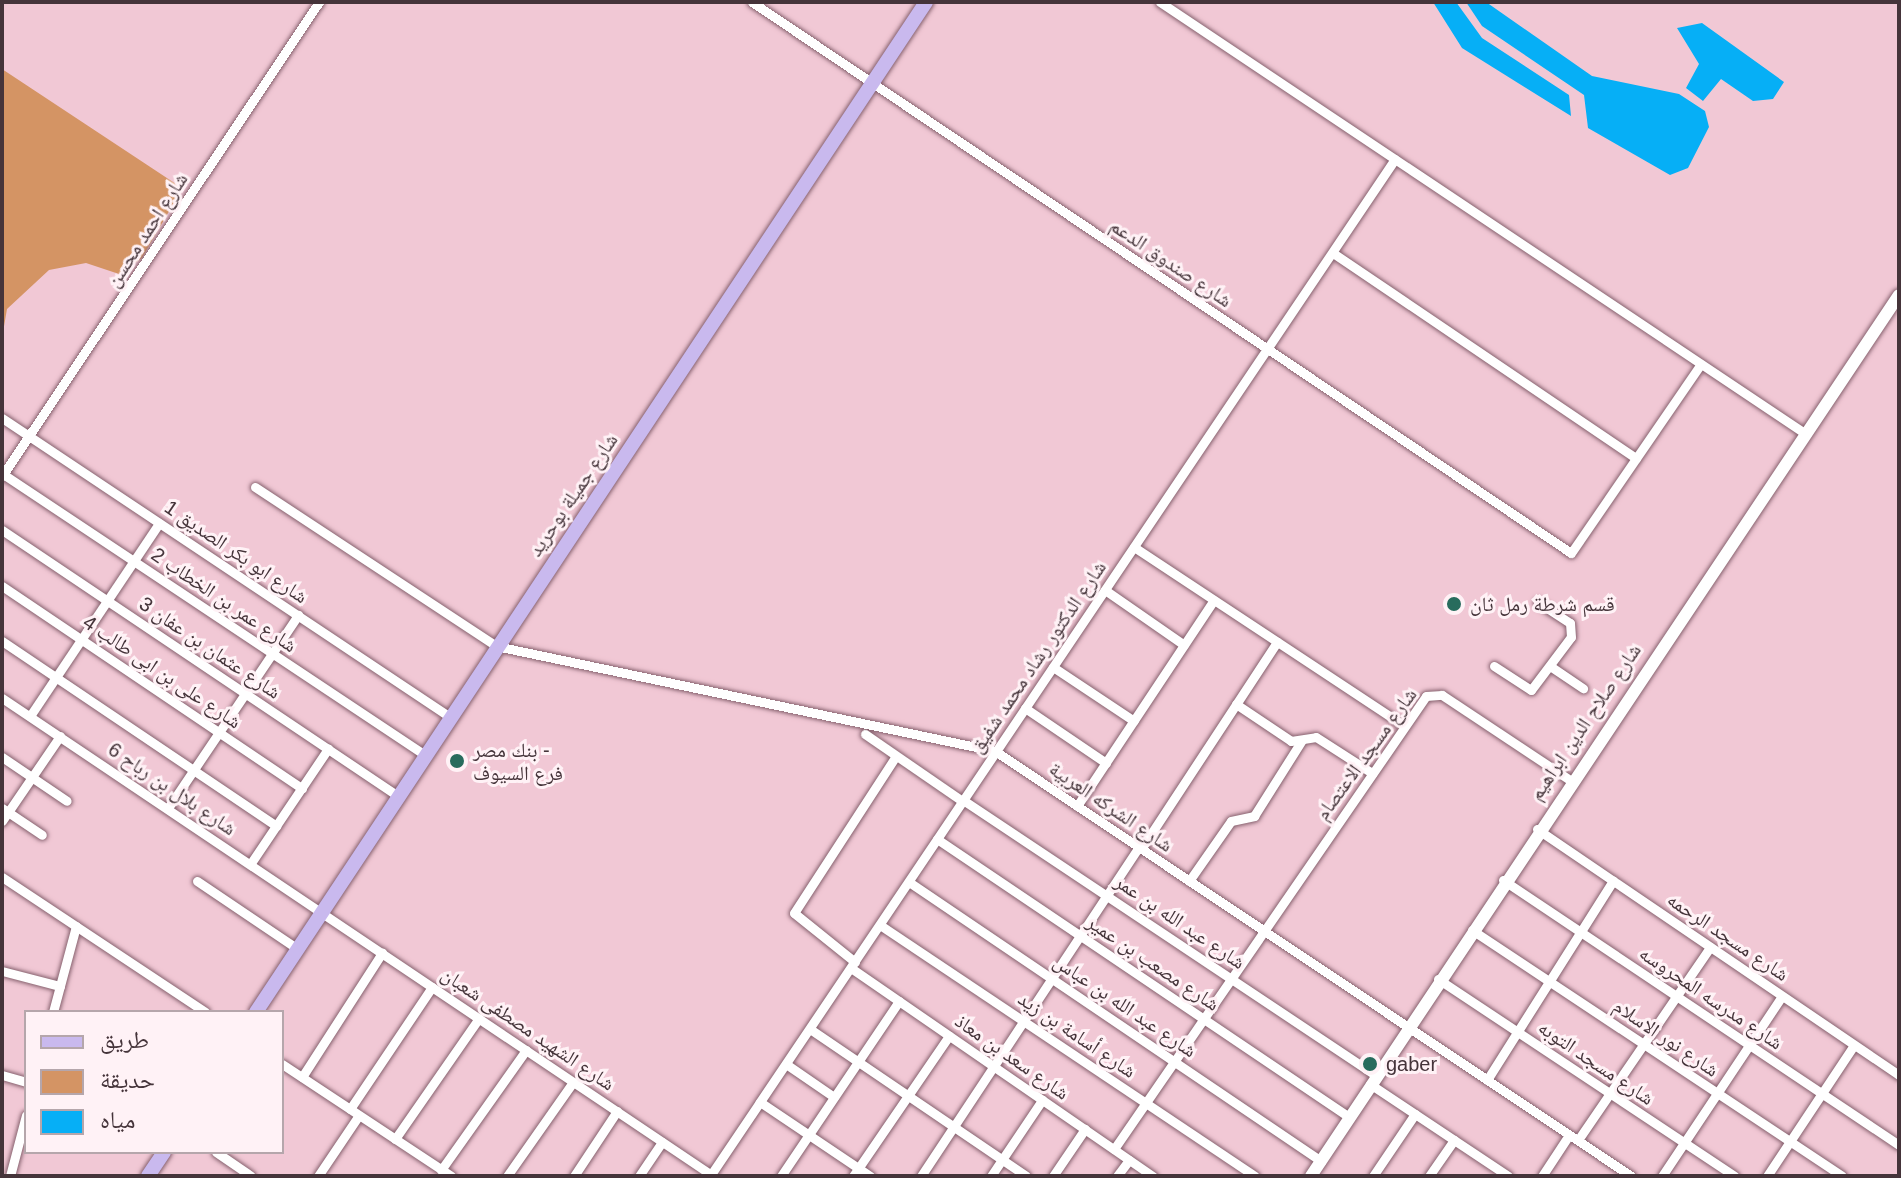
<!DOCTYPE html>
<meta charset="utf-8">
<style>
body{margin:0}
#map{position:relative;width:1901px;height:1178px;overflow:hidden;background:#f1c8d5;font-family:Arial,"Noto Naskh Arabic",sans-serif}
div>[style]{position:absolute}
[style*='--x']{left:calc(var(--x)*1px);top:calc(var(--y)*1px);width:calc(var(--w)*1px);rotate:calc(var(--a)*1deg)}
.green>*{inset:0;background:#d49464}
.water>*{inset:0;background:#06aff6}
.roads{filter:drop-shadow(0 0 2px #86616e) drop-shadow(0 0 2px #86616e)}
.minor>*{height:9px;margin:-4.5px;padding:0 4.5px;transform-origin:4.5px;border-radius:4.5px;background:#fff}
.tertiary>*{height:12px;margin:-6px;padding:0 6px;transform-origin:6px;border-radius:6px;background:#fff}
.primary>*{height:14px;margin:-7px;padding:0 7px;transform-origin:7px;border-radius:7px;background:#c9b9ee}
.dots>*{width:22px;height:22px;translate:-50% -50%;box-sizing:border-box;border:4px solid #fff2f6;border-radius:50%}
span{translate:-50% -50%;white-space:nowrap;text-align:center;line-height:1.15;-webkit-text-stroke:6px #fff2f6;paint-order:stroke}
.street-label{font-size:20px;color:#45343a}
.poi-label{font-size:20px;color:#45343a}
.left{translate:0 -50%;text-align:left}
.frame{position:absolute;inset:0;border:4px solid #45343a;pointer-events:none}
.legend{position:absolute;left:24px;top:1010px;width:260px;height:144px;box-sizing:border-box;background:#fff2f6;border:2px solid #b5a6ab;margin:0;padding:10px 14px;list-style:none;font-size:24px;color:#45343a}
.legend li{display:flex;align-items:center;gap:16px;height:40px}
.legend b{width:40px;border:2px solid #b5a6ab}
</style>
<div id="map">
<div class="green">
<i style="clip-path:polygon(2px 69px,176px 184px,179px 194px,142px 258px,119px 274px,86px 263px,49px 270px,7px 309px,2px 338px)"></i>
</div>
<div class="water">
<i style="clip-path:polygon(1433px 2px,1456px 2px,1482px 38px,1569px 95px,1571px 116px,1462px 48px)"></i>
<i style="clip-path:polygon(1466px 2px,1486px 2px,1592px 76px,1679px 94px,1705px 111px,1709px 127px,1688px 168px,1670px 175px,1588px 128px,1584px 95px,1482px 26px)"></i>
<i style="clip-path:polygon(1702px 23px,1784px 82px,1773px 99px,1753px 101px,1721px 79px,1703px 101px,1686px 88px,1699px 64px,1677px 28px)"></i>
</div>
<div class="roads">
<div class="minor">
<i style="--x:752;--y:2;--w:987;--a:33.93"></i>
<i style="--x:1571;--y:553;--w:229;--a:-55.5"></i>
<i style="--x:1160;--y:2;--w:777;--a:33.77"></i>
<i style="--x:1333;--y:253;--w:366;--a:34.1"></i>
<i style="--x:2;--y:418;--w:539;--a:33.72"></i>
<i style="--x:3;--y:474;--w:507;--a:33.66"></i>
<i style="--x:2;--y:476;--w:570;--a:-56.23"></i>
<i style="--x:255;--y:487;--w:289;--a:33.4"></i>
<i style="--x:496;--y:646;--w:510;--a:11.88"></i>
<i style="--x:995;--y:751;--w:765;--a:33.75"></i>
<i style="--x:2;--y:530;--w:477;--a:33.9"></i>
<i style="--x:1134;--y:547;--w:324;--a:33.5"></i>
<i style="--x:2;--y:586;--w:362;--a:34"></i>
<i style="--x:1105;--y:590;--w:96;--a:34.8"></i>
<i style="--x:2;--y:641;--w:331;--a:34"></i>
<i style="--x:1494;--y:666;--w:44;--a:33"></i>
<i style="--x:1531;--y:690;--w:66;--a:-53"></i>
<i style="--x:1571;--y:637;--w:14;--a:-94"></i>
<i style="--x:1570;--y:623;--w:38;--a:-147"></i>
<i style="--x:1550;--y:666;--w:40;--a:34"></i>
<i style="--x:1053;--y:667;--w:97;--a:33.7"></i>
<i style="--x:2;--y:698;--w:857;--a:33.91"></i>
<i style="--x:1236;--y:704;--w:66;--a:33.9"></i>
<i style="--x:1291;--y:741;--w:25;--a:-9"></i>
<i style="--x:1316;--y:737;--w:67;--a:32.7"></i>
<i style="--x:1025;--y:708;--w:98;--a:34.2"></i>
<i style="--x:30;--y:716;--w:232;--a:-56.2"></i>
<i style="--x:865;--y:734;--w:118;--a:34.6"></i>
<i style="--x:2;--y:757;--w:78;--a:34.1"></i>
<i style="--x:963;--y:800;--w:496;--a:33.7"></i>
<i style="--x:1077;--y:806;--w:247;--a:-56.4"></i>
<i style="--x:2;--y:808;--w:48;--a:34"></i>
<i style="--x:168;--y:808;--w:233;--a:-56"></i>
<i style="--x:2;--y:821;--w:103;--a:-55.7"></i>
<i style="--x:1537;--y:829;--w:438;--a:34.2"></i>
<i style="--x:937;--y:839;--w:497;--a:34"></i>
<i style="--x:1141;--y:849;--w:248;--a:-56.7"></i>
<i style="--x:251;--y:863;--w:138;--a:-56"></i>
<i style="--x:2;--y:877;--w:244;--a:33.6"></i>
<i style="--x:1503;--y:880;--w:476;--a:33.8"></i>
<i style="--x:197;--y:881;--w:122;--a:34"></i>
<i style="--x:1189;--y:881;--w:73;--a:-55"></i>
<i style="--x:1231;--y:821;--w:24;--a:-12"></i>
<i style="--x:1254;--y:816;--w:90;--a:-57.7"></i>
<i style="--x:909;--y:882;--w:498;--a:34.1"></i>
<i style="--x:880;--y:925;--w:451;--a:33.8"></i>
<i style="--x:1472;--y:930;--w:444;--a:33.6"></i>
<i style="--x:855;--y:962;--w:78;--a:-141.2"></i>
<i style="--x:794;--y:913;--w:187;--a:-57"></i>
<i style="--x:851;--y:968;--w:367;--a:34.6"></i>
<i style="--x:2;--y:971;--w:60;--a:14.5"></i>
<i style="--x:1438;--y:979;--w:356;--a:33.6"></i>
<i style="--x:53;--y:1012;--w:89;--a:-75"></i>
<i style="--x:810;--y:1029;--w:261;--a:34.2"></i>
<i style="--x:282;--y:1064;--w:203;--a:33.5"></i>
<i style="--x:786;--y:1064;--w:58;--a:34.5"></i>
<i style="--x:2;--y:1075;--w:25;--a:16"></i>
<i style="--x:302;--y:1077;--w:148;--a:-57.2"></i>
<i style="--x:1487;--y:1080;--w:236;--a:-57.7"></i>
<i style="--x:1370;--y:1084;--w:166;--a:33.7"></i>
<i style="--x:760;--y:1102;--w:133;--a:33.9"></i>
<i style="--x:350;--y:1109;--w:147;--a:-56.1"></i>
<i style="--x:395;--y:1139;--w:147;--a:-55.2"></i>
<i style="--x:1578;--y:1140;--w:234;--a:-55.6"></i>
<i style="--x:1114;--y:1149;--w:550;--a:-55.44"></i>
<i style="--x:1426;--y:696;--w:16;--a:-4"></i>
<i style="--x:1442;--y:695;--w:154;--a:33.6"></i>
<i style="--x:216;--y:1152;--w:42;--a:34.4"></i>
<i style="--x:441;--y:1170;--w:147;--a:-54.7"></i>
<i style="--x:10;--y:1176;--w:63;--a:-75.3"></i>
<i style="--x:318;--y:1176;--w:73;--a:-56.1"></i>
<i style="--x:507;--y:1176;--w:115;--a:-54.9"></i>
<i style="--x:574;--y:1176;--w:78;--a:-56.5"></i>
<i style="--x:639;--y:1176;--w:41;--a:-55.9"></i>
<i style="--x:710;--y:1176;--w:1226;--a:-56.04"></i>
<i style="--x:781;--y:1176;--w:211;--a:-56"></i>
<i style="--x:853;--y:1176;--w:170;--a:-55.6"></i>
<i style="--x:921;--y:1176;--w:395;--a:-56.5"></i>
<i style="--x:991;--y:1176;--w:92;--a:-56.1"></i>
<i style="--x:1053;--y:1176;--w:57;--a:-55.8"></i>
<i style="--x:1117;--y:1176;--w:20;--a:-53"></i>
<i style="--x:1373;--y:1176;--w:75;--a:-55.9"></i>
<i style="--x:1429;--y:1176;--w:44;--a:-55.2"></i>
<i style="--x:1542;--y:1176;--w:49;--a:-56.6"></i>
<i style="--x:1662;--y:1176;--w:216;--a:-56.3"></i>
<i style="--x:1767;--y:1176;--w:157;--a:-56.4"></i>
</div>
<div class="tertiary">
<i style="--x:1311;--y:1176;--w:1059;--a:-56.28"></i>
</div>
<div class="primary">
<i style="--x:256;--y:1012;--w:1212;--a:-56.44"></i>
<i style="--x:148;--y:1176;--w:29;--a:-56"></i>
</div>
</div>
<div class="dots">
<i style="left:1454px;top:604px;background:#286c5d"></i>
<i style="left:457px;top:761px;background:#286c5d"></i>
<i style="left:1370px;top:1064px;background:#286c5d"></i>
</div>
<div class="street-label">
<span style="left:147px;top:230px;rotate:-57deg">شارع احمد محسن</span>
<span style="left:1171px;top:263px;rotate:34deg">شارع صندوق الدعم</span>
<span style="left:573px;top:495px;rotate:-56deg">شارع جميلة بوحريد</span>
<span style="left:236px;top:552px;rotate:34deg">شارع ابو بكر الصديق 1</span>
<span style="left:224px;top:600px;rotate:34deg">شارع عمر بن الخطاب 2</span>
<span style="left:210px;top:648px;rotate:34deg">شارع عثمان بن عفان 3</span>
<span style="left:1038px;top:657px;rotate:-56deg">شارع الدكتور رشاد محمد شفيق</span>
<span style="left:162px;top:672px;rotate:34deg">شارع على بن ابى طالب 4</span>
<span style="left:1585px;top:722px;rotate:-56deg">شارع صلاح الدين ابراهيم</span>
<span style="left:1366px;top:754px;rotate:-54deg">شارع مسجد الاعتصام</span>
<span style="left:172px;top:789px;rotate:34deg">شارع بلال بن رباح 6</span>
<span style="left:1111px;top:807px;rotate:34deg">شارع الشركه العربية</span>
<span style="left:1180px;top:922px;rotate:34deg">شارع عبد الله بن عمر</span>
<span style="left:1728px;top:937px;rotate:34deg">شارع مسجد الرحمه</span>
<span style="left:1153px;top:963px;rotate:34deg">شارع مصعب بن عمير</span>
<span style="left:1711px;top:998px;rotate:34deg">شارع مدرسه المحروسه</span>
<span style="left:1125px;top:1006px;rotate:34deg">شارع عبد الله بن عباس</span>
<span style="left:528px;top:1029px;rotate:34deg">شارع الشهيد مصطفى شعبان</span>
<span style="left:1077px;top:1035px;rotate:34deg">شارع أسامة بن زيد</span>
<span style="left:1666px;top:1038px;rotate:34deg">شارع نور الاسلام</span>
<span style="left:1012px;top:1057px;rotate:35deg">شارع سعد بن معاذ</span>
<span style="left:1596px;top:1063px;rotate:34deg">شارع مسجد التوبه</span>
</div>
<div class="poi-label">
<span class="left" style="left:1470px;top:604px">قسم شرطة رمل ثان</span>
<span class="left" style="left:473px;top:762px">بنك مصر -<br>فرع السيوف</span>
<span class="left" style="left:1386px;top:1064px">gaber</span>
</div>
<div class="frame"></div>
<ul class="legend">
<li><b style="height:10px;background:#c9b9ee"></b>طريق</li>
<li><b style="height:22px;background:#d49464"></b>حديقة</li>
<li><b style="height:22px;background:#06aff6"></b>مياه</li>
</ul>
</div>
